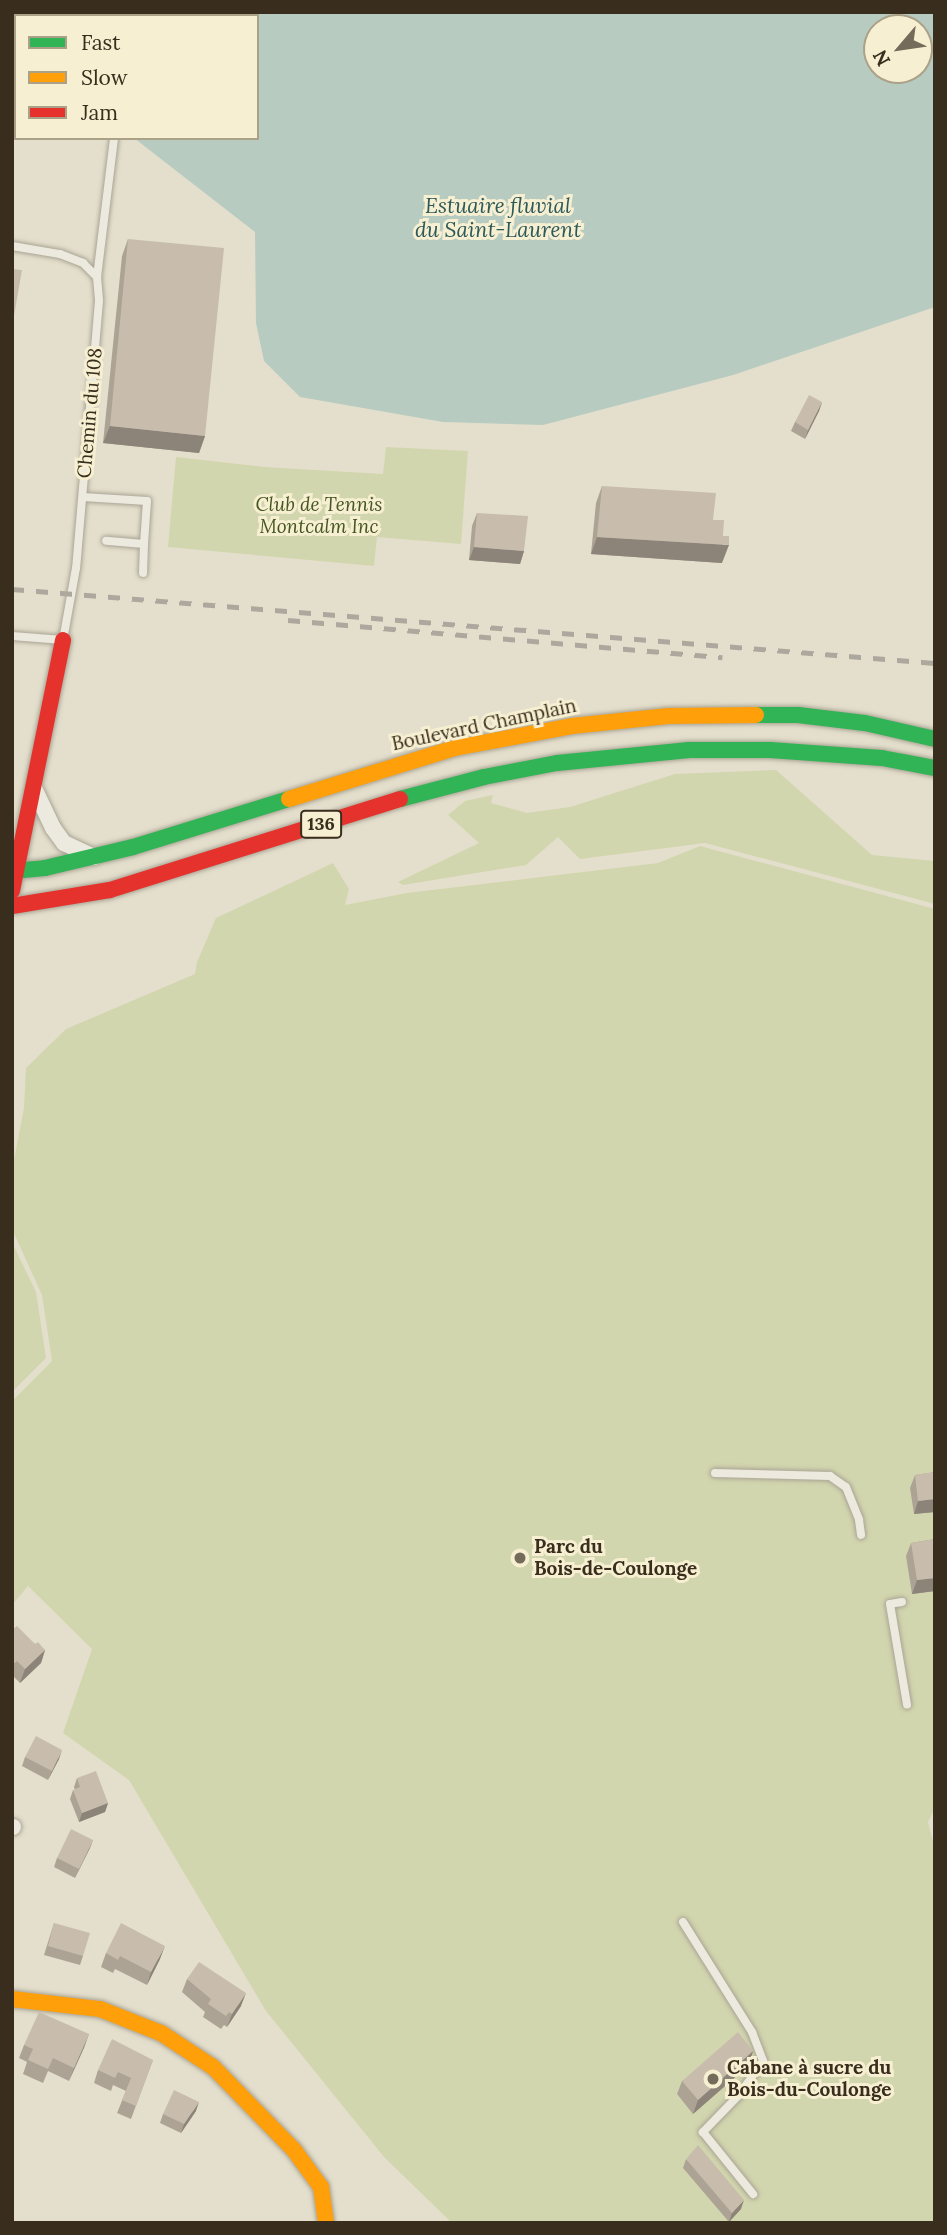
<!DOCTYPE html>
<meta charset="utf-8">
<style>
body{margin:0}
#map{position:relative;width:947px;height:2235px;overflow:hidden;background:#e4dfcc;font-family:Lora,serif}
div>[style]{position:absolute}
[style*='--x']{left:calc(var(--x)*1px);top:calc(var(--y)*1px);width:calc(var(--w)*1px);rotate:calc(var(--a)*1deg)}
.green>*{inset:0;background:#d2d6ae}
.water>*{inset:0;background:#b7cbc0}
.roads{filter:drop-shadow(0 0 2px #aaa495) drop-shadow(0 0 2px #aaa495)}
.lane>*{height:8px;margin:-4px;padding:0 4px;transform-origin:4px;border-radius:4px;background:#ece9de}
.street>*{height:16px;margin:-8px;padding:0 8px;transform-origin:8px;border-radius:8px;background:#ece9de}
.fast>*{height:16px;margin:-8px;padding:0 8px;transform-origin:8px;border-radius:8px;background:#30b455}
.slow>*{height:16px;margin:-8px;padding:0 8px;transform-origin:8px;border-radius:8px;background:#ff9f0a}
.jam>*{height:16px;margin:-8px;padding:0 8px;transform-origin:8px;border-radius:8px;background:#e5322d}
.rail>*{height:5px;margin-top:-2.5px;transform-origin:0;background:repeating-linear-gradient(90deg,#aca89e 0 12px,transparent 0 24px)}
.wall>*{inset:0;background:#aca395}
.shaded-wall>*{inset:0;background:#8c8479}
.building>*{inset:0;background:#c8bdad}
.dots>*{width:19px;height:19px;translate:-50% -50%;box-sizing:border-box;border:4px solid #f7efd1;border-radius:50%}
span{translate:-50% -50%;white-space:nowrap;text-align:center;line-height:1.15;-webkit-text-stroke:6px #f7efd1;paint-order:stroke}
.shield-label span{padding:2px 5px;background:#f7efd1;border:2px solid;border-radius:5px;-webkit-text-stroke-width:0}
.shield-label{font-size:18px;color:#392d1d;font-weight:700}
.street-label{font-size:19px;color:#392d1d}
.park-label{font-size:19px;color:#455623;font-style:italic}
.poi-label{font-size:19px;color:#392d1d;font-weight:700}
.left{translate:0 -50%;text-align:left}
.water-label{font-size:21px;color:#2c5959;font-style:italic}
.frame{position:absolute;inset:0;border:14px solid #392d1d;pointer-events:none}
.legend{position:absolute;left:14px;top:14px;width:245px;height:126px;box-sizing:border-box;background:#f7efd1;border:2px solid #aba189;margin:0;padding:9px 12px;list-style:none;font-size:21px;color:#392d1d}
.legend li{display:flex;align-items:center;gap:14px;height:35px}
.legend b{width:35px;border:2px solid #aba189}
.north{position:absolute;left:863px;top:14px;width:70px;height:70px;box-sizing:border-box;background:#f7efd1;border:2px solid #aba189;border-radius:50%;rotate:241deg;font-size:19px;font-weight:700;line-height:28px;text-align:center;color:#392d1d}
.north::after{content:'';display:block;margin:auto;width:24px;height:32px;background:#756b5a;clip-path:polygon(50% 0,100% 100%,50% 72%,0 100%)}
</style>
<div id="map">
<div class="green">
<i style="clip-path:polygon(386px 447px,468px 451px,461px 544px,377px 537px,374px 566px,168px 547px,176px 457px,264px 467px,383px 474px)"></i>
<i style="clip-path:polygon(776px 770px,872px 855px,935px 861px,935px 904px,705px 843px,580px 859px,558px 837px,526px 865px,403px 885px,398px 882px,479px 843px,448px 815px,465px 801px,493px 795px,491px 803px,527px 813px,570px 807px,675px 774px)"></i>
<i style="clip-path:polygon(700px 846px,935px 909px,935px 1808px,928px 1822px,935px 1849px,935px 2223px,452px 2223px,384px 2157px,266px 2011px,129px 1780px,63px 1733px,92px 1649px,28px 1586px,12px 1605px,12px 1401px,52px 1361px,42px 1295px,12px 1229px,12px 1170px,24px 1108px,26px 1068px,66px 1029px,195px 974px,197px 962px,216px 918px,333px 863px,349px 889px,345px 905px,407px 893px,658px 863px)"></i>
<i style="clip-path:polygon(12px 1242px,36px 1292px,46px 1358px,12px 1392px)"></i>
</div>
<div class="water">
<i style="clip-path:polygon(evenodd,12px 12px,935px 12px,935px 307px,733px 375px,543px 425px,443px 422px,300px 397px,264px 361px,256px 323px,255px 232px,134px 138px,257px 138px,257px 16px,16px 16px,16px 45px,12px 41px,12px 12px,919px 28px,919px 70px,877px 70px,877px 28px,919px 28px)"></i>
</div>
<div class="roads">
<div class="lane">
<i style="--x:12;--y:246;--w:49;--a:9.5"></i>
<i style="--x:60;--y:254;--w:25;--a:21"></i>
<i style="--x:83;--y:263;--w:20;--a:45"></i>
<i style="--x:97;--y:277;--w:24;--a:85"></i>
<i style="--x:99;--y:301;--w:268;--a:94.9"></i>
<i style="--x:76;--y:568;--w:73;--a:100.2"></i>
<i style="--x:63;--y:640;--w:51;--a:-175.5"></i>
<i style="--x:97;--y:277;--w:140;--a:-83"></i>
<i style="--x:83;--y:497;--w:64;--a:3.6"></i>
<i style="--x:147;--y:501;--w:43;--a:94"></i>
<i style="--x:144;--y:544;--w:38;--a:-175"></i>
<i style="--x:143;--y:573;--w:29;--a:-88"></i>
<i style="--x:715;--y:1473;--w:115;--a:1.5"></i>
<i style="--x:830;--y:1476;--w:19;--a:35"></i>
<i style="--x:846;--y:1487;--w:35;--a:68"></i>
<i style="--x:859;--y:1520;--w:15;--a:82"></i>
<i style="--x:902;--y:1602;--w:12;--a:171"></i>
<i style="--x:890;--y:1604;--w:102;--a:80.4"></i>
<i style="--x:683;--y:1922;--w:130;--a:57.9"></i>
<i style="--x:752;--y:2032;--w:31;--a:69"></i>
<i style="--x:763;--y:2061;--w:42;--a:125.2"></i>
<i style="--x:739;--y:2095;--w:52;--a:134.2"></i>
<i style="--x:703;--y:2132;--w:80;--a:51.1"></i>
</div>
<div class="street">
<i style="--x:34;--y:788;--w:44;--a:64.6"></i>
<i style="--x:53;--y:828;--w:19;--a:54"></i>
<i style="--x:64;--y:843;--w:33;--a:25"></i>
<i style="--x:12;--y:1827;--w:1;--a:0"></i>
</div>
<div class="fast">
<i style="--x:756;--y:715;--w:42;--a:0"></i>
<i style="--x:798;--y:715;--w:67;--a:6.8"></i>
<i style="--x:865;--y:723;--w:72;--a:12.9"></i>
<i style="--x:400;--y:799;--w:87;--a:-14.7"></i>
<i style="--x:484;--y:777;--w:74;--a:-10.9"></i>
<i style="--x:557;--y:763;--w:133;--a:-5.6"></i>
<i style="--x:689;--y:750;--w:81;--a:0"></i>
<i style="--x:770;--y:750;--w:112;--a:4.1"></i>
<i style="--x:882;--y:758;--w:54;--a:10.7"></i>
<i style="--x:12;--y:871;--w:33;--a:-5"></i>
<i style="--x:45;--y:868;--w:90;--a:-13.4"></i>
<i style="--x:133;--y:847;--w:163;--a:-17.1"></i>
</div>
<div class="slow">
<i style="--x:289;--y:799;--w:174;--a:-17.1"></i>
<i style="--x:455;--y:748;--w:119;--a:-10.6"></i>
<i style="--x:572;--y:726;--w:97;--a:-5.9"></i>
<i style="--x:668;--y:716;--w:88;--a:-0.7"></i>
<i style="--x:12;--y:1999;--w:89;--a:6.5"></i>
<i style="--x:100;--y:2009;--w:66;--a:21.5"></i>
<i style="--x:161;--y:2033;--w:62;--a:33.2"></i>
<i style="--x:213;--y:2067;--w:116;--a:45.7"></i>
<i style="--x:294;--y:2150;--w:46;--a:53.9"></i>
<i style="--x:321;--y:2187;--w:36;--a:82"></i>
</div>
<div class="jam">
<i style="--x:12;--y:891;--w:256;--a:-78.5"></i>
<i style="--x:12;--y:906;--w:99;--a:-9.3"></i>
<i style="--x:110;--y:890;--w:304;--a:-17.4"></i>
</div>
</div>
<div class="rail">
<i style="--x:12;--y:589;--w:926;--a:4.58"></i>
<i style="--x:288;--y:620;--w:436;--a:4.9"></i>
</div>
<div class="wall">
<i style="clip-path:polygon(128px 239px,205px 436px,199px 453px,103px 443px,122px 256px)"></i>
<i style="clip-path:polygon(822px 402px,819px 411px,805px 439px,791px 431px,795px 422px)"></i>
<i style="clip-path:polygon(602px 486px,713px 520px,723px 536px,722px 563px,591px 554px,596px 503px)"></i>
<i style="clip-path:polygon(477px 513px,524px 551px,520px 564px,469px 560px,472px 526px)"></i>
<i style="clip-path:polygon(935px 1472px,935px 1512px,914px 1514px,910px 1488px,915px 1475px)"></i>
<i style="clip-path:polygon(935px 1539px,935px 1591px,912px 1594px,906px 1556px,911px 1543px)"></i>
<i style="clip-path:polygon(12px 1630px,45px 1650px,41px 1663px,20px 1683px,12px 1675px)"></i>
<i style="clip-path:polygon(25px 1757px,59px 1759px,48px 1780px,22px 1766px)"></i>
<i style="clip-path:polygon(77px 1778px,108px 1803px,105px 1812px,79px 1822px,70px 1799px,73px 1790px,75px 1790px,74px 1787px)"></i>
<i style="clip-path:polygon(93px 1840px,75px 1878px,54px 1867px,57px 1858px)"></i>
<i style="clip-path:polygon(54px 1923px,83px 1956px,80px 1965px,44px 1955px)"></i>
<i style="clip-path:polygon(106px 1953px,160px 1959px,147px 1985px,115px 1969px,113px 1973px,101px 1967px)"></i>
<i style="clip-path:polygon(187px 1979px,241px 2006px,227px 2027px,224px 2025px,221px 2029px,203px 2017px,205px 2012px,182px 1992px)"></i>
<i style="clip-path:polygon(89px 2034px,69px 2081px,48px 2071px,43px 2083px,23px 2074px,27px 2062px,19px 2058px,24px 2045px)"></i>
<i style="clip-path:polygon(753px 2051px,749px 2065px,693px 2114px,677px 2094px,682px 2081px)"></i>
<i style="clip-path:polygon(153px 2060px,131px 2119px,117px 2113px,126px 2091px,113px 2085px,111px 2091px,94px 2083px,98px 2070px)"></i>
<i style="clip-path:polygon(196px 2111px,181px 2133px,160px 2123px,163px 2114px)"></i>
<i style="clip-path:polygon(686px 2159px,741px 2209px,729px 2222px,683px 2168px)"></i>
</div>
<div class="shaded-wall">
<i style="clip-path:polygon(822px 402px,819px 411px,805px 439px,808px 430px)"></i>
<i style="clip-path:polygon(110px 426px,205px 436px,199px 453px,103px 443px)"></i>
<i style="clip-path:polygon(597px 537px,729px 545px,722px 563px,591px 554px)"></i>
<i style="clip-path:polygon(474px 547px,524px 551px,520px 564px,469px 560px)"></i>
<i style="clip-path:polygon(935px 1499px,935px 1512px,914px 1514px,918px 1501px)"></i>
<i style="clip-path:polygon(935px 1578px,935px 1591px,912px 1594px,917px 1580px)"></i>
<i style="clip-path:polygon(45px 1650px,41px 1663px,20px 1683px,25px 1669px)"></i>
<i style="clip-path:polygon(62px 1750px,59px 1759px,48px 1780px,52px 1771px)"></i>
<i style="clip-path:polygon(108px 1803px,105px 1812px,79px 1822px,82px 1813px)"></i>
<i style="clip-path:polygon(93px 1840px,90px 1848px,75px 1878px,79px 1869px)"></i>
<i style="clip-path:polygon(165px 1946px,160px 1959px,147px 1985px,151px 1972px)"></i>
<i style="clip-path:polygon(246px 1993px,241px 2006px,227px 2027px,232px 2014px)"></i>
<i style="clip-path:polygon(89px 2034px,84px 2048px,69px 2081px,74px 2068px)"></i>
<i style="clip-path:polygon(753px 2051px,749px 2065px,693px 2114px,698px 2100px)"></i>
<i style="clip-path:polygon(199px 2102px,196px 2111px,181px 2133px,184px 2124px)"></i>
<i style="clip-path:polygon(744px 2200px,741px 2209px,729px 2222px,732px 2213px)"></i>
</div>
<div class="building">
<i style="clip-path:polygon(128px 239px,224px 248px,205px 436px,110px 426px)"></i>
<i style="clip-path:polygon(12px 269px,22px 270px,12px 327px)"></i>
<i style="clip-path:polygon(809px 395px,822px 402px,808px 430px,795px 422px)"></i>
<i style="clip-path:polygon(602px 486px,716px 493px,713px 520px,724px 520px,723px 536px,729px 536px,729px 545px,597px 537px)"></i>
<i style="clip-path:polygon(477px 513px,528px 516px,524px 551px,474px 547px)"></i>
<i style="clip-path:polygon(935px 1472px,935px 1499px,918px 1501px,915px 1475px)"></i>
<i style="clip-path:polygon(935px 1539px,935px 1578px,917px 1580px,911px 1543px)"></i>
<i style="clip-path:polygon(17px 1626px,35px 1644px,38px 1642px,45px 1650px,25px 1669px,17px 1661px,15px 1663px,12px 1660px,12px 1630px)"></i>
<i style="clip-path:polygon(36px 1736px,62px 1750px,52px 1771px,25px 1757px)"></i>
<i style="clip-path:polygon(96px 1771px,108px 1803px,82px 1813px,73px 1790px,80px 1787px,77px 1778px)"></i>
<i style="clip-path:polygon(71px 1829px,93px 1840px,79px 1869px,57px 1858px)"></i>
<i style="clip-path:polygon(54px 1923px,90px 1933px,83px 1956px,48px 1946px)"></i>
<i style="clip-path:polygon(121px 1923px,165px 1946px,151px 1972px,120px 1956px,118px 1960px,106px 1953px)"></i>
<i style="clip-path:polygon(199px 1962px,246px 1993px,232px 2014px,229px 2012px,226px 2016px,208px 2004px,211px 1999px,187px 1979px)"></i>
<i style="clip-path:polygon(39px 2012px,89px 2034px,74px 2068px,53px 2058px,48px 2069px,28px 2060px,33px 2049px,24px 2045px)"></i>
<i style="clip-path:polygon(738px 2032px,753px 2051px,698px 2100px,682px 2081px)"></i>
<i style="clip-path:polygon(112px 2039px,153px 2060px,136px 2106px,122px 2100px,131px 2078px,118px 2072px,115px 2078px,98px 2070px)"></i>
<i style="clip-path:polygon(174px 2090px,199px 2102px,184px 2124px,163px 2114px)"></i>
<i style="clip-path:polygon(698px 2145px,744px 2200px,732px 2213px,686px 2159px)"></i>
</div>
<div class="dots">
<i style="left:520px;top:1558px;background:#756b5a"></i>
<i style="left:713px;top:2079px;background:#756b5a"></i>
</div>
<div class="shield-label">
<span style="left:321px;top:824px">136</span>
</div>
<div class="street-label">
<span style="left:90px;top:413px;rotate:-85deg">Chemin du 108</span>
<span style="left:484px;top:725px;rotate:-12deg">Boulevard Champlain</span>
</div>
<div class="park-label">
<span style="left:319px;top:516px">Club de Tennis<br>Montcalm Inc</span>
</div>
<div class="poi-label">
<span class="left" style="left:534px;top:1558px">Parc du<br>Bois-de-Coulonge</span>
<span class="left" style="left:727px;top:2079px">Cabane à sucre du<br>Bois-du-Coulonge</span>
</div>
<div class="water-label">
<span style="left:498px;top:218px">Estuaire fluvial<br>du Saint-Laurent</span>
</div>
<div class="frame"></div>
<ul class="legend">
<li><b style="height:9px;background:#30b455"></b>Fast</li>
<li><b style="height:9px;background:#ff9f0a"></b>Slow</li>
<li><b style="height:9px;background:#e5322d"></b>Jam</li>
</ul>
<div class="north">N</div>
</div>
